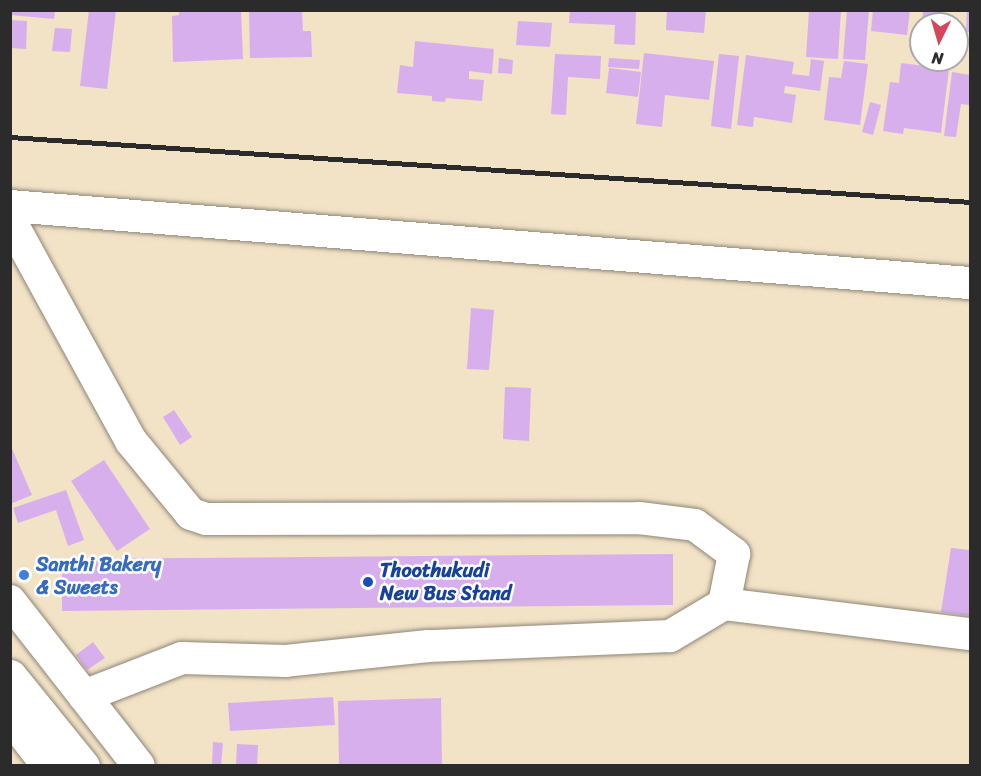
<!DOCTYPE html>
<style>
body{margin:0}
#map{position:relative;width:981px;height:776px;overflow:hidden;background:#f2e2c6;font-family:Sriracha,sans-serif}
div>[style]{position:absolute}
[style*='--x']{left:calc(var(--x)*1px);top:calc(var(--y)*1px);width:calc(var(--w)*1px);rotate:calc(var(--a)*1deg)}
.building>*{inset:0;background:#d8afed}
.roads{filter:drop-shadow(0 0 2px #8e8678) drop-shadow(0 0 2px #8e8678)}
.minor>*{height:32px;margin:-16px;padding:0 16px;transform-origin:16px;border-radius:16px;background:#fff}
.major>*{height:33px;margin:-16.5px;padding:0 16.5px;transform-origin:16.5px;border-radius:16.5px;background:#fff}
.rail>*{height:4.5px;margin:-2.25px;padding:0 2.25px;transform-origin:2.25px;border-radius:2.25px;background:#2b2b2b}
.dots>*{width:16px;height:16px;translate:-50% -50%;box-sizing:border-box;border:3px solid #fff;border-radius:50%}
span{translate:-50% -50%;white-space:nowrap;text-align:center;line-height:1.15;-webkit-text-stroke:5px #fff;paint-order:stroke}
.shop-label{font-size:20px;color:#366cbe;font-weight:700}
.left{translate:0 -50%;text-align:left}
.transit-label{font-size:20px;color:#164399;font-weight:700}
.frame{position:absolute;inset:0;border:12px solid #2b2b2b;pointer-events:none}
.north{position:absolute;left:909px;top:12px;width:60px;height:60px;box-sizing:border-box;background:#fff;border:2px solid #aaa;border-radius:50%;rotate:185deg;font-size:16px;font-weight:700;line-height:24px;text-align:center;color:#2b2b2b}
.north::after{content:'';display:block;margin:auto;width:21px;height:27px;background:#d1495b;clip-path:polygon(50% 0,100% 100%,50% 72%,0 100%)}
</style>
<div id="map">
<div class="building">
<i style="clip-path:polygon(11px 10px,55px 10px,54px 19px,11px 15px)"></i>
<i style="clip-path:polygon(89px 10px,116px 10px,107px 89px,80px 86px)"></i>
<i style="clip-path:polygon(179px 10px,241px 10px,243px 59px,173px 62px,172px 16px,179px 15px)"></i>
<i style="clip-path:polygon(249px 10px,302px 10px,303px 31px,311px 31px,312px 57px,250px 58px)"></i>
<i style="clip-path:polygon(570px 10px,636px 10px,635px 45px,614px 44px,615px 25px,569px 23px)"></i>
<i style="clip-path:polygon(667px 10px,706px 10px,704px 33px,666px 30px)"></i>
<i style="clip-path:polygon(809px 10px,841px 10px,838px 59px,806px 57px)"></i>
<i style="clip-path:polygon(847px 10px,869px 10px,865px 60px,843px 59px)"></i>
<i style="clip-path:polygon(873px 10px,910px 10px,907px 35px,871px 31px)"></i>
<i style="clip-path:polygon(923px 10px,942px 10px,942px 24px,922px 24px)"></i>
<i style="clip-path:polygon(967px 10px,970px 10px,970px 32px,966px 32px)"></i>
<i style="clip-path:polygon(10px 20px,27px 21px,26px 49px,10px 48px)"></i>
<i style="clip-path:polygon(518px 21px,552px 23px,550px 47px,516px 45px)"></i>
<i style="clip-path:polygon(55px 28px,72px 29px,70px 52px,52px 51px)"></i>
<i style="clip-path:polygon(415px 41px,494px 49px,492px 74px,469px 71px,469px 79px,484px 80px,482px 101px,446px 98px,445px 102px,432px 101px,432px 96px,397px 93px,400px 65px,413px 67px)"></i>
<i style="clip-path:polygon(644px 53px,714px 61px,709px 100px,665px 95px,662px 127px,636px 124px)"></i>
<i style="clip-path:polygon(555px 54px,601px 56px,600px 79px,568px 77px,566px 115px,551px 114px)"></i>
<i style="clip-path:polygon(719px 54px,739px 56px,731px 129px,711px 126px)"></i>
<i style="clip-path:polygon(746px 55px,794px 62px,792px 74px,809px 76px,811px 59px,824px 61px,820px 91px,785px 86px,784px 93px,796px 95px,792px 123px,754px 117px,753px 127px,737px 125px)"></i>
<i style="clip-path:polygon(499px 58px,513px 60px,512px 74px,498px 73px)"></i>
<i style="clip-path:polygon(609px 58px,640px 60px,639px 69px,608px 67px)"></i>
<i style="clip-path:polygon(844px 61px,868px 64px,860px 125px,824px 120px,829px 77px,841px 78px)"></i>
<i style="clip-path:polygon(901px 63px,949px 69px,941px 133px,904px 128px,903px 134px,883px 131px,890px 82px,899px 83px)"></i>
<i style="clip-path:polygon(609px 68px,641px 72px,638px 97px,606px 93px)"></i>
<i style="clip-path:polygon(952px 72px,970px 75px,970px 105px,961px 104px,956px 137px,944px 136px)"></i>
<i style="clip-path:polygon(870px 102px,881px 105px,873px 135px,862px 132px)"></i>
<i style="clip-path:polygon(471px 308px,494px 310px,489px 370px,467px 369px)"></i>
<i style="clip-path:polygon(505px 387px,531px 388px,529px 441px,503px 439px)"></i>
<i style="clip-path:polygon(174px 410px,192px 437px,180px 445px,163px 417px)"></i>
<i style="clip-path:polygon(10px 444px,32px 495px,10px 504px)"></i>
<i style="clip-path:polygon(104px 460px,150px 529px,117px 551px,71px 481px)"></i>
<i style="clip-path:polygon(66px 490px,84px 540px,68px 546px,56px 510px,18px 523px,13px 508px)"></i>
<i style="clip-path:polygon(951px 548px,970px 550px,970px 616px,941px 612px)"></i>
<i style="clip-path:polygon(673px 554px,673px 605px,62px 611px,62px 559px)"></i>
<i style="clip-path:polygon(93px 642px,105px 658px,87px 670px,76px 655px)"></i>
<i style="clip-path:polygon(333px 697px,335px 725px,230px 731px,228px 703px)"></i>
<i style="clip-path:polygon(441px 698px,442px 766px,339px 766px,338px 701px)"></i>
<i style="clip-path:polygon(213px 742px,223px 743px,221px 766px,212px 766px)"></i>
<i style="clip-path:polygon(237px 744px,258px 745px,257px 766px,236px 766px)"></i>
</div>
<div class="roads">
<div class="minor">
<i style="--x:10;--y:206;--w:963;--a:4.59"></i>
<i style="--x:10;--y:220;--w:252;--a:61.3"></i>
<i style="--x:131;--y:441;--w:94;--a:50.6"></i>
<i style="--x:191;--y:514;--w:16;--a:18"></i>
<i style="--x:206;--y:519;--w:433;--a:-0.1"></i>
<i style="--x:639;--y:518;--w:56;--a:7.1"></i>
<i style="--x:695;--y:525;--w:49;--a:36.6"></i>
<i style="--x:734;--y:554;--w:51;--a:101.3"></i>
<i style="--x:724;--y:604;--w:63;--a:149.3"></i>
<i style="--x:670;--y:636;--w:242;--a:177.6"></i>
<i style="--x:428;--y:646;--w:143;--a:174"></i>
<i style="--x:286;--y:661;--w:104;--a:-178.3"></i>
<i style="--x:182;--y:658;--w:105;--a:158.8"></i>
<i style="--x:10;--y:601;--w:209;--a:52"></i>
<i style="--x:724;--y:604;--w:248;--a:7"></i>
<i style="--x:10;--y:717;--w:62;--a:52.2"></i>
</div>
<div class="major">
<i style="--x:10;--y:676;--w:116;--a:51"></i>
</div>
</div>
<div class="rail">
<i style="--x:10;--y:137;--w:962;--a:3.87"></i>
</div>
<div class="dots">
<i style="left:24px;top:575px;background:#3f7fe0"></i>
<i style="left:368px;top:582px;background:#1a4fb4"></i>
</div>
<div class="shop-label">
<span class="left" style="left:36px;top:576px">Santhi Bakery<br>&amp; Sweets</span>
</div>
<div class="transit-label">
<span class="left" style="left:380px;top:582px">Thoothukudi<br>New Bus Stand</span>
</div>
<div class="frame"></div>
<div class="north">N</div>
</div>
